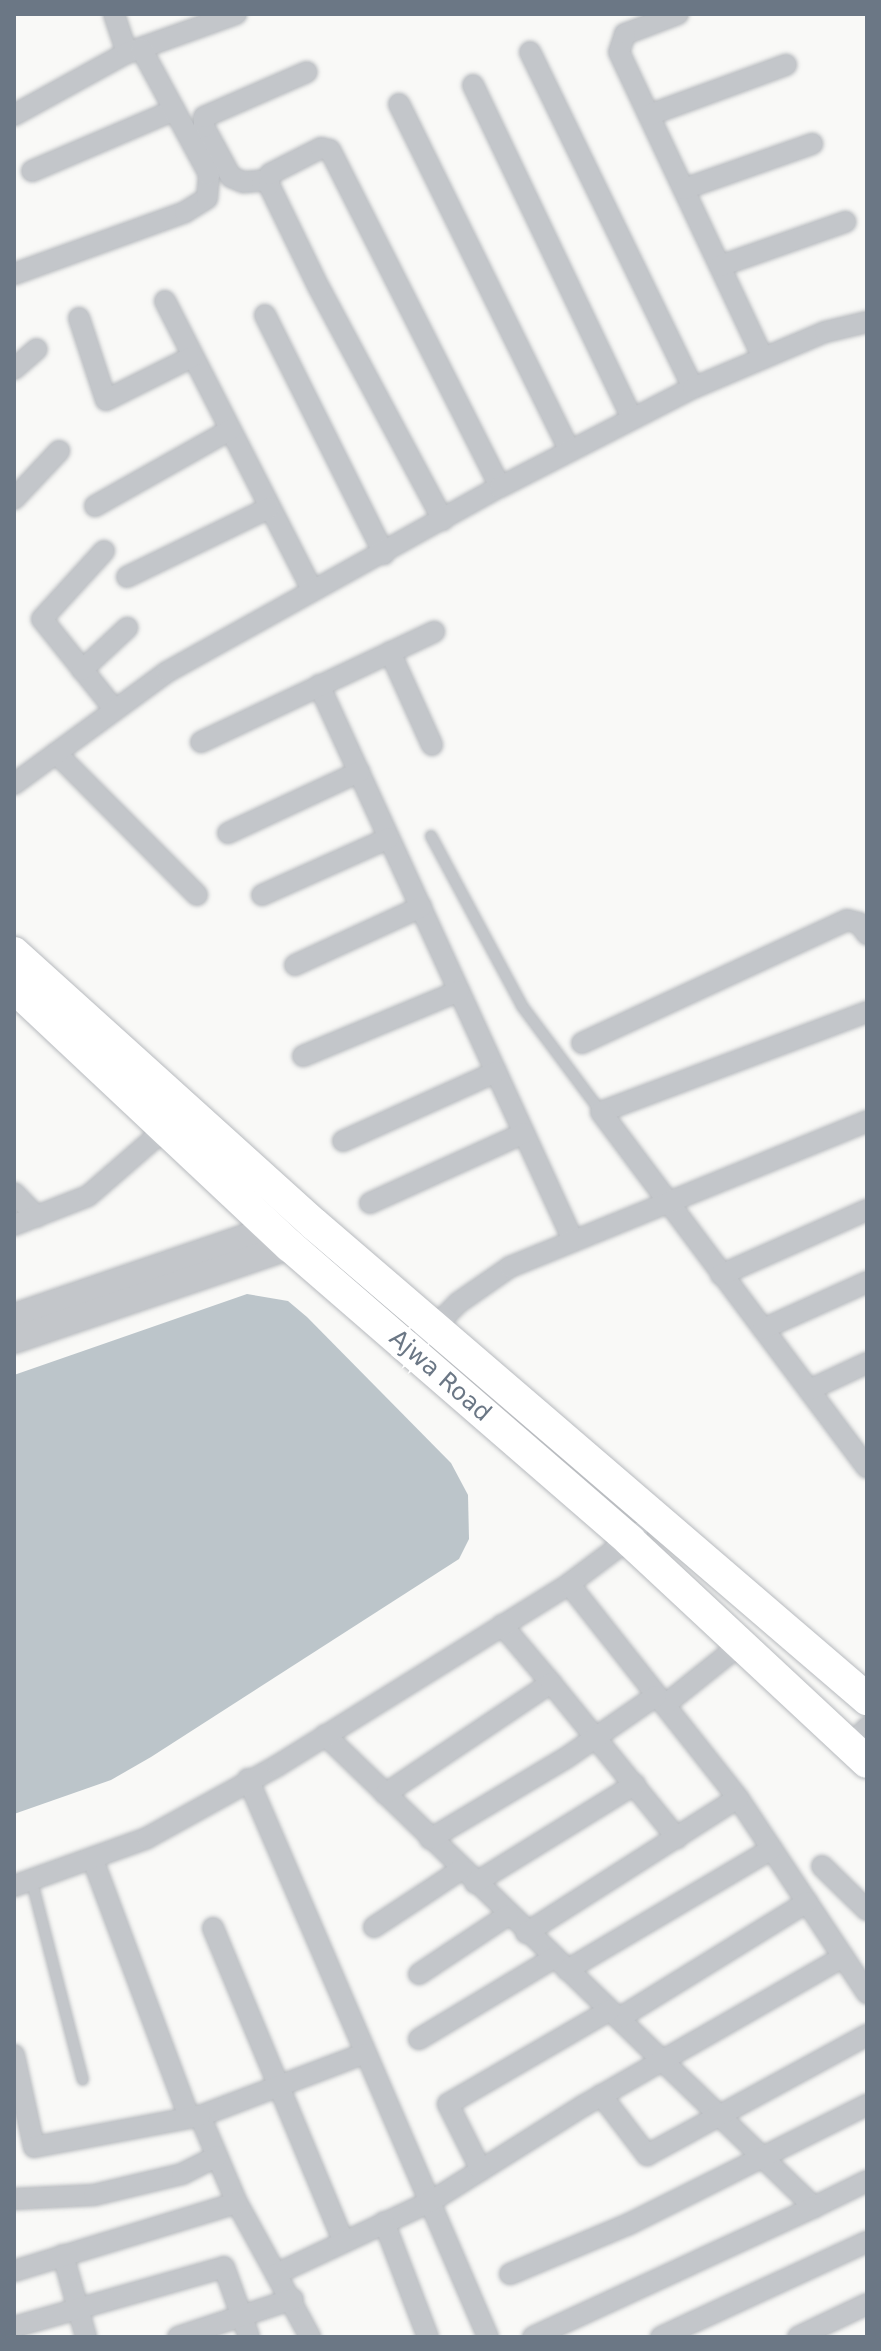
<!DOCTYPE html>
<style>
body{margin:0}
#map{position:relative;width:881px;height:2351px;overflow:hidden;background:#f9f9f7;font-family:"DejaVu Sans",sans-serif}
div>[style]{position:absolute}
[style*='--x']{left:calc(var(--x)*1px);top:calc(var(--y)*1px);width:calc(var(--w)*1px);rotate:calc(var(--a)*1deg)}
.water>*{inset:0;background:#bcc5ca}
.roads{filter:drop-shadow(0 0 2px #b7babe) drop-shadow(0 0 2px #b7babe)}
.service>*{height:10px;margin:-5px;padding:0 5px;transform-origin:5px;border-radius:5px;background:#c3c6ca}
.minor>*{height:20px;margin:-10px;padding:0 10px;transform-origin:10px;border-radius:10px;background:#c3c6ca}
.tertiary>*{height:26px;margin:-13px;padding:0 13px;transform-origin:13px;border-radius:13px;background:#c3c6ca}
.primary>*{height:32px;margin:-16px;padding:0 16px;transform-origin:16px;border-radius:16px;background:#fff}
span{translate:-50% -50%;white-space:nowrap;text-align:center;line-height:1.15;-webkit-text-stroke:8px #fff;paint-order:stroke}
.street-label{font-size:24px;color:#6b7785}
.frame{position:absolute;inset:0;border:16px solid #6b7785;pointer-events:none}
</style>
<div id="map">
<div class="water">
<i style="clip-path:polygon(247px 1294px,288px 1301px,307px 1317px,451px 1463px,468px 1495px,469px 1539px,459px 1559px,151px 1757px,111px 1780px,14px 1814px,14px 1375px)"></i>
</div>
<div class="roads">
<div class="service">
<i style="--x:431;--y:836;--w:193;--a:61.8"></i>
<i style="--x:522;--y:1006;--w:132;--a:53.3"></i>
<i style="--x:32;--y:1882;--w:204;--a:75.6"></i>
</div>
<div class="minor">
<i style="--x:114;--y:14;--w:41;--a:71.6"></i>
<i style="--x:678;--y:14;--w:57;--a:159.3"></i>
<i style="--x:625;--y:34;--w:19;--a:108"></i>
<i style="--x:619;--y:52;--w:338;--a:64.8"></i>
<i style="--x:530;--y:52;--w:373;--a:64.1"></i>
<i style="--x:473;--y:85;--w:369;--a:64.5"></i>
<i style="--x:399;--y:104;--w:386;--a:63.8"></i>
<i style="--x:14;--y:115;--w:129;--a:-28.8"></i>
<i style="--x:127;--y:53;--w:116;--a:-19.7"></i>
<i style="--x:649;--y:115;--w:146;--a:-20.1"></i>
<i style="--x:32;--y:171;--w:155;--a:-23.2"></i>
<i style="--x:268;--y:180;--w:25;--a:175"></i>
<i style="--x:243;--y:182;--w:13;--a:-157"></i>
<i style="--x:231;--y:177;--w:57;--a:-118.4"></i>
<i style="--x:204;--y:127;--w:10;--a:-90"></i>
<i style="--x:204;--y:117;--w:112;--a:-23.6"></i>
<i style="--x:684;--y:189;--w:136;--a:-19.4"></i>
<i style="--x:720;--y:266;--w:133;--a:-19.4"></i>
<i style="--x:14;--y:274;--w:182;--a:-19.9"></i>
<i style="--x:185;--y:212;--w:26;--a:-32"></i>
<i style="--x:207;--y:198;--w:24;--a:-85"></i>
<i style="--x:209;--y:174;--w:143;--a:-118.4"></i>
<i style="--x:165;--y:301;--w:324;--a:63"></i>
<i style="--x:265;--y:315;--w:267;--a:63.5"></i>
<i style="--x:79;--y:318;--w:86;--a:71.8"></i>
<i style="--x:106;--y:400;--w:96;--a:-26.6"></i>
<i style="--x:14;--y:369;--w:30;--a:-41"></i>
<i style="--x:14;--y:499;--w:66;--a:-46.8"></i>
<i style="--x:95;--y:506;--w:155;--a:-29.4"></i>
<i style="--x:443;--y:520;--w:263;--a:-118.1"></i>
<i style="--x:319;--y:288;--w:114;--a:-115.9"></i>
<i style="--x:269;--y:185;--w:11;--a:-85"></i>
<i style="--x:270;--y:174;--w:57;--a:-27"></i>
<i style="--x:321;--y:148;--w:9;--a:13"></i>
<i style="--x:330;--y:150;--w:377;--a:63.2"></i>
<i style="--x:104;--y:551;--w:92;--a:132.4"></i>
<i style="--x:42;--y:619;--w:115;--a:51.3"></i>
<i style="--x:127;--y:577;--w:158;--a:-25.9"></i>
<i style="--x:390;--y:652;--w:102;--a:65.7"></i>
<i style="--x:82;--y:670;--w:62;--a:-43"></i>
<i style="--x:319;--y:685;--w:608;--a:65.42"></i>
<i style="--x:201;--y:742;--w:258;--a:-25.3"></i>
<i style="--x:56;--y:753;--w:200;--a:45.2"></i>
<i style="--x:14;--y:784;--w:190;--a:-36.2"></i>
<i style="--x:167;--y:672;--w:381;--a:-29.1"></i>
<i style="--x:500;--y:487;--w:217;--a:-27.2"></i>
<i style="--x:693;--y:388;--w:143;--a:-23"></i>
<i style="--x:825;--y:332;--w:43;--a:-13.4"></i>
<i style="--x:228;--y:833;--w:145;--a:-25"></i>
<i style="--x:262;--y:895;--w:139;--a:-24.2"></i>
<i style="--x:295;--y:965;--w:139;--a:-24.7"></i>
<i style="--x:867;--y:1012;--w:284;--a:159.4"></i>
<i style="--x:601;--y:1112;--w:444;--a:53.2"></i>
<i style="--x:582;--y:1043;--w:292;--a:-24.9"></i>
<i style="--x:847;--y:920;--w:12;--a:14"></i>
<i style="--x:859;--y:923;--w:14;--a:54"></i>
<i style="--x:303;--y:1056;--w:169;--a:-22.6"></i>
<i style="--x:343;--y:1141;--w:168;--a:-24.3"></i>
<i style="--x:14;--y:1193;--w:33;--a:46"></i>
<i style="--x:370;--y:1203;--w:169;--a:-24.4"></i>
<i style="--x:14;--y:1225;--w:79;--a:-21.4"></i>
<i style="--x:88;--y:1196;--w:113;--a:-41"></i>
<i style="--x:721;--y:1275;--w:160;--a:-24"></i>
<i style="--x:763;--y:1329;--w:114;--a:-24.3"></i>
<i style="--x:411;--y:1351;--w:67;--a:-45.6"></i>
<i style="--x:458;--y:1303;--w:63;--a:-34.7"></i>
<i style="--x:510;--y:1267;--w:386;--a:-22.2"></i>
<i style="--x:809;--y:1390;--w:64;--a:-25"></i>
<i style="--x:569;--y:1584;--w:273;--a:51.7"></i>
<i style="--x:738;--y:1798;--w:234;--a:56.5"></i>
<i style="--x:502;--y:1625;--w:76;--a:49.8"></i>
<i style="--x:666;--y:1704;--w:96;--a:-38.7"></i>
<i style="--x:325;--y:1735;--w:680;--a:43.99"></i>
<i style="--x:814;--y:2207;--w:59;--a:-26.1"></i>
<i style="--x:850;--y:1746;--w:25;--a:-47"></i>
<i style="--x:248;--y:1779;--w:607;--a:66.73"></i>
<i style="--x:385;--y:1794;--w:200;--a:-33.8"></i>
<i style="--x:551;--y:1683;--w:200;--a:50.9"></i>
<i style="--x:430;--y:1839;--w:158;--a:-30.8"></i>
<i style="--x:566;--y:1758;--w:109;--a:-34.6"></i>
<i style="--x:93;--y:1860;--w:274;--a:69.5"></i>
<i style="--x:822;--y:1866;--w:63;--a:44.4"></i>
<i style="--x:475;--y:1883;--w:188;--a:-31.7"></i>
<i style="--x:14;--y:1886;--w:141;--a:-19.8"></i>
<i style="--x:147;--y:1838;--w:149;--a:-29"></i>
<i style="--x:277;--y:1766;--w:344;--a:-31.9"></i>
<i style="--x:569;--y:1584;--w:85;--a:-36.9"></i>
<i style="--x:374;--y:1927;--w:105;--a:-33.4"></i>
<i style="--x:213;--y:1928;--w:339;--a:67.4"></i>
<i style="--x:526;--y:1933;--w:251;--a:-32.5"></i>
<i style="--x:567;--y:1970;--w:238;--a:-30.6"></i>
<i style="--x:419;--y:1974;--w:107;--a:-33.5"></i>
<i style="--x:621;--y:2017;--w:219;--a:-31.7"></i>
<i style="--x:419;--y:2039;--w:157;--a:-31"></i>
<i style="--x:363;--y:2054;--w:174;--a:159.2"></i>
<i style="--x:200;--y:2116;--w:95;--a:67"></i>
<i style="--x:237;--y:2203;--w:81;--a:61.2"></i>
<i style="--x:276;--y:2274;--w:170;--a:-25.1"></i>
<i style="--x:430;--y:2202;--w:181;--a:-32.1"></i>
<i style="--x:583;--y:2106;--w:300;--a:-29.8"></i>
<i style="--x:14;--y:2055;--w:94;--a:77.7"></i>
<i style="--x:34;--y:2147;--w:169;--a:-10.6"></i>
<i style="--x:601;--y:2095;--w:76;--a:52.5"></i>
<i style="--x:647;--y:2155;--w:251;--a:-28.6"></i>
<i style="--x:481;--y:2170;--w:74;--a:-116.6"></i>
<i style="--x:448;--y:2104;--w:187;--a:-30.1"></i>
<i style="--x:14;--y:2199;--w:80;--a:-2.9"></i>
<i style="--x:94;--y:2195;--w:90;--a:-13.4"></i>
<i style="--x:182;--y:2174;--w:39;--a:-27"></i>
<i style="--x:384;--y:2222;--w:123;--a:69.1"></i>
<i style="--x:63;--y:2255;--w:85;--a:74.3"></i>
<i style="--x:14;--y:2271;--w:233;--a:-17"></i>
<i style="--x:276;--y:2274;--w:72;--a:61.6"></i>
<i style="--x:510;--y:2274;--w:129;--a:-22.8"></i>
<i style="--x:629;--y:2224;--w:266;--a:-26.6"></i>
<i style="--x:14;--y:2327;--w:218;--a:-15.9"></i>
<i style="--x:224;--y:2267;--w:74;--a:70.3"></i>
<i style="--x:178;--y:2337;--w:121;--a:-18.3"></i>
<i style="--x:533;--y:2337;--w:310;--a:-24.8"></i>
<i style="--x:661;--y:2337;--w:227;--a:-24.8"></i>
<i style="--x:798;--y:2337;--w:76;--a:-25.6"></i>
</div>
<div class="tertiary">
<i style="--x:14;--y:1317;--w:272;--a:-18.9"></i>
<i style="--x:271;--y:1229;--w:17;--a:-45"></i>
<i style="--x:14;--y:1340;--w:292;--a:-18.8"></i>
<i style="--x:290;--y:1246;--w:33;--a:-43"></i>
</div>
<div class="primary">
<i style="--x:14;--y:953;--w:404;--a:42.1"></i>
<i style="--x:314;--y:1224;--w:729;--a:40.66"></i>
<i style="--x:14;--y:987;--w:378;--a:43.2"></i>
<i style="--x:290;--y:1246;--w:450;--a:40.9"></i>
<i style="--x:630;--y:1541;--w:324;--a:43"></i>
</div>
</div>
<div class="street-label">
<span style="left:440px;top:1376px;rotate:41deg">Ajwa Road</span>
</div>
<div class="frame"></div>
</div>
